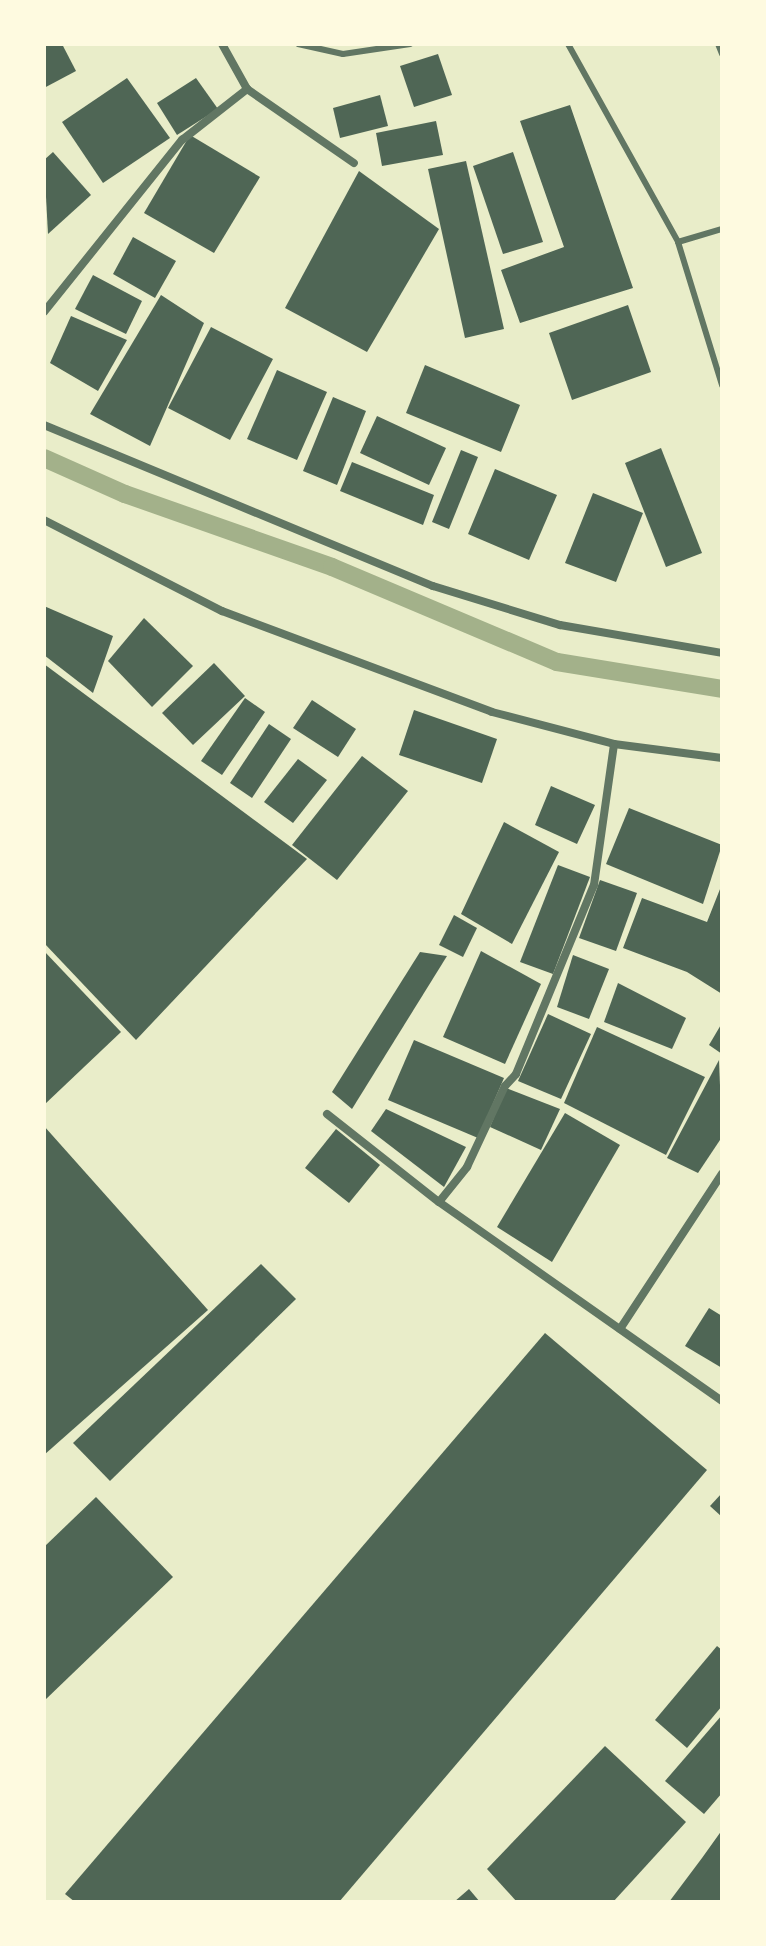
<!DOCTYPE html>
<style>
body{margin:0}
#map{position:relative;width:766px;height:1946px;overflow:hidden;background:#e9edc9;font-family:"Asap Condensed",sans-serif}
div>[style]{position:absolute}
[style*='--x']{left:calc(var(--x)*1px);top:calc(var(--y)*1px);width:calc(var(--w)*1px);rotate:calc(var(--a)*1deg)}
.stream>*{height:18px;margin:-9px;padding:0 9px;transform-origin:9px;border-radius:9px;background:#a3b18a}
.building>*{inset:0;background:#4f6655}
.service>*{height:6px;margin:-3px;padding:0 3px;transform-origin:3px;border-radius:3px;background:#617663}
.minor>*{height:8px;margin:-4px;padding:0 4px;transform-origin:4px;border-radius:4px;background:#617663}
span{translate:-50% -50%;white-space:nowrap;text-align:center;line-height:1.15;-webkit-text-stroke:7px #fefae0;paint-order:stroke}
.frame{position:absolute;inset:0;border:46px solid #fefae0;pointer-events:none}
</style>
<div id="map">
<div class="stream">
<i style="--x:44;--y:458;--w:89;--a:24"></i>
<i style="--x:125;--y:494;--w:219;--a:19.4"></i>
<i style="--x:332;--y:567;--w:244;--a:22.9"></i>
<i style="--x:557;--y:662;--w:167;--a:9.3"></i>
</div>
<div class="building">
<i style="clip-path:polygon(44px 44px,62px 44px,76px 71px,44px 88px)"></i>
<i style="clip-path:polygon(438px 54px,452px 95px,414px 107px,400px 66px)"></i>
<i style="clip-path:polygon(127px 78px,170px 138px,103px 183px,62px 122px)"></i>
<i style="clip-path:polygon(196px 78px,218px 109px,177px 135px,157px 103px)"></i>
<i style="clip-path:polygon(380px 95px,388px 126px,340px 138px,333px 108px)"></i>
<i style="clip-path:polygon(570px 105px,633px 288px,520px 323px,501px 270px,564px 247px,520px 121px)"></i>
<i style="clip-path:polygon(436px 121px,443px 155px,382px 166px,376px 133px)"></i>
<i style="clip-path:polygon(190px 135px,260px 177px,214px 253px,144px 213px)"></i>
<i style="clip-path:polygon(53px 152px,91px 195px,48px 234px,44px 160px)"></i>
<i style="clip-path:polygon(513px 152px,543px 242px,503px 254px,473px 166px)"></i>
<i style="clip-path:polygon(466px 161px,504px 329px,465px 338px,428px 169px)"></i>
<i style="clip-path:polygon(359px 171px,439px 229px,367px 352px,285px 308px)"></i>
<i style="clip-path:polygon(133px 237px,176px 261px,155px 298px,113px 274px)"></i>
<i style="clip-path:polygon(93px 275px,142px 301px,126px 334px,75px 309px)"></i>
<i style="clip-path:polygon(161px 295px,204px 323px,150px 446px,90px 414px)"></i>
<i style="clip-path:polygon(628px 305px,651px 372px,572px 400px,549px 333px)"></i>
<i style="clip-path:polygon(71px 316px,127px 340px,98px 391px,50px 363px)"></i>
<i style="clip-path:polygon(211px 327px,273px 359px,230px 440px,168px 408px)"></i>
<i style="clip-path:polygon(425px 365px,520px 405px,501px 452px,406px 413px)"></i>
<i style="clip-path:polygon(277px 370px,327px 392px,297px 460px,247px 439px)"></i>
<i style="clip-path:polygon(333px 397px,366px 411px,337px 485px,303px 471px)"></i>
<i style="clip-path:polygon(377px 416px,446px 448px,429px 485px,360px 453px)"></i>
<i style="clip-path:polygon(661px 448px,702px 553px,666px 567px,625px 463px)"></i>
<i style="clip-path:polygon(461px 450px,478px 457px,449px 529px,432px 522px)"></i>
<i style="clip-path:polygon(352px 462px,434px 495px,423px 525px,340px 491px)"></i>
<i style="clip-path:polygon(495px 469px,557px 495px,529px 560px,468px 534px)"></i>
<i style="clip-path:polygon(593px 493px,643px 513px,616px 582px,565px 563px)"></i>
<i style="clip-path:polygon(44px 606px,113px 636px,93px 693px,44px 655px)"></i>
<i style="clip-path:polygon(144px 618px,193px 666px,152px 707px,108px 661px)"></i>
<i style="clip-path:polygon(214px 663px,245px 696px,193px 745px,162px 713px)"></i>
<i style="clip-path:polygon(44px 664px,307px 859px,136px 1040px,44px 943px)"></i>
<i style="clip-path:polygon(245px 698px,265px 712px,222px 775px,201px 761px)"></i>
<i style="clip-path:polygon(312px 700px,356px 729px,338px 757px,293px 728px)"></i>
<i style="clip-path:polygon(414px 710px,497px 739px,482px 783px,399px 755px)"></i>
<i style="clip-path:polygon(269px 724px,291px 739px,252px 798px,230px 783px)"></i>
<i style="clip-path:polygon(362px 756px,408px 791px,337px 880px,292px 845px)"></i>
<i style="clip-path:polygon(298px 759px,327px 780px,293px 823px,264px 802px)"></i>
<i style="clip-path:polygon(551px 786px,595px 805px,577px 844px,535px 825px)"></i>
<i style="clip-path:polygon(629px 808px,722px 845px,703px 904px,606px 864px)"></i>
<i style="clip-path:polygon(504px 822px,559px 852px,512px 944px,461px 914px)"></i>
<i style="clip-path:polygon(558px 865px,590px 877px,553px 974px,520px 962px)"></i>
<i style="clip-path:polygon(600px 880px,637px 893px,616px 951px,579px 938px)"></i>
<i style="clip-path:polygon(722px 884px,722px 994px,687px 972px,623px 948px,642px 898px,707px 922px)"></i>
<i style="clip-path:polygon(454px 915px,477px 928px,463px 957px,439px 945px)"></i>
<i style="clip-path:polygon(44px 951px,121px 1032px,44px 1105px)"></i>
<i style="clip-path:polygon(481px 951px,541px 984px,505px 1064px,443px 1037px)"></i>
<i style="clip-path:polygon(420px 952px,447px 956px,352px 1109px,332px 1092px)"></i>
<i style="clip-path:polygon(573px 955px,609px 969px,589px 1019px,557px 1007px)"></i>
<i style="clip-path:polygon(618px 983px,686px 1018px,672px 1049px,604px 1022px)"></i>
<i style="clip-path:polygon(548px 1014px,591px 1034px,561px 1099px,518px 1081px)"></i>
<i style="clip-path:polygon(722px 1023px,722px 1054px,709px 1045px)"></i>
<i style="clip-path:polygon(597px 1027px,705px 1077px,666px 1155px,564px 1103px)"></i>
<i style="clip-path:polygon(414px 1040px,504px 1078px,478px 1138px,388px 1100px)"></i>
<i style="clip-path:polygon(719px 1060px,722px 1137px,698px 1173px,667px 1158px)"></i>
<i style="clip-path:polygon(506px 1088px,560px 1109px,541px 1150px,490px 1127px)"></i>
<i style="clip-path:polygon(386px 1109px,466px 1147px,444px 1187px,371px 1131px)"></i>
<i style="clip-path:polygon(565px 1113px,620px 1145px,552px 1262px,497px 1227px)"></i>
<i style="clip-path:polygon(44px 1126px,208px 1310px,44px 1455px)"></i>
<i style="clip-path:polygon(336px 1129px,380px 1165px,349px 1203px,305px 1168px)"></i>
<i style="clip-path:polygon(261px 1264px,296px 1299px,110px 1481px,73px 1443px)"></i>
<i style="clip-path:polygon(709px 1308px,722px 1316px,722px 1368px,685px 1346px)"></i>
<i style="clip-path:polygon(545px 1333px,707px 1470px,339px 1902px,75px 1902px,65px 1894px)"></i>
<i style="clip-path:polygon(722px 1493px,722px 1517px,710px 1506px)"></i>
<i style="clip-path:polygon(96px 1497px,173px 1577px,44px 1701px,44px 1547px)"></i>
<i style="clip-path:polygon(717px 1646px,722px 1650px,722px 1706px,687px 1748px,655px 1720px)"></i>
<i style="clip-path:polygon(722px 1715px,722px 1793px,704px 1814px,665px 1781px)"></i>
<i style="clip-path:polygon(605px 1746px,686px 1822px,613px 1902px,517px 1902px,487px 1869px)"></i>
<i style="clip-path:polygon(722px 1830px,722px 1902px,669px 1902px,702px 1858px)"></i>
<i style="clip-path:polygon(469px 1889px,480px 1902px,454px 1902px)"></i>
</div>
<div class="service">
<i style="--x:298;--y:44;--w:46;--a:12.5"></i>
<i style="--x:343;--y:54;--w:68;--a:-8.5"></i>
<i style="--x:568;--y:44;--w:227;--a:60.9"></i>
<i style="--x:678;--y:242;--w:150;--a:72.9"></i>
<i style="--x:718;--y:44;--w:11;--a:68"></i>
<i style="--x:678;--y:242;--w:46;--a:-16.5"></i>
</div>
<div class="minor">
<i style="--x:222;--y:44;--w:51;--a:60.9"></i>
<i style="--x:247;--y:89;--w:130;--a:34.7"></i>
<i style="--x:44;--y:312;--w:221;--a:-51.3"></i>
<i style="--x:182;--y:140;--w:83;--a:-38.1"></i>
<i style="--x:44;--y:425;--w:421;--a:22.5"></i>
<i style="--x:433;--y:586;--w:133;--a:17.1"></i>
<i style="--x:560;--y:625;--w:164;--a:9.8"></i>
<i style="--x:44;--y:520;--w:200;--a:27.1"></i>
<i style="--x:222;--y:611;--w:288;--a:20.5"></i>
<i style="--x:492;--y:712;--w:126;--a:14.7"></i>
<i style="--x:614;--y:744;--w:109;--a:7.4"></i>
<i style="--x:327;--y:1114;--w:142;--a:38.2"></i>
<i style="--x:439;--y:1202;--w:346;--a:35.1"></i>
<i style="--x:439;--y:1202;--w:45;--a:-51.3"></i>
<i style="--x:467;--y:1167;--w:89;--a:-64.9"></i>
<i style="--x:505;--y:1086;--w:16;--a:-47"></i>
<i style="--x:516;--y:1074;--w:204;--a:-67.6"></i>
<i style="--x:594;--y:885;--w:142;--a:-81.9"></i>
<i style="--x:620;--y:1329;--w:186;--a:-56.7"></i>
</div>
<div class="frame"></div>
</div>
